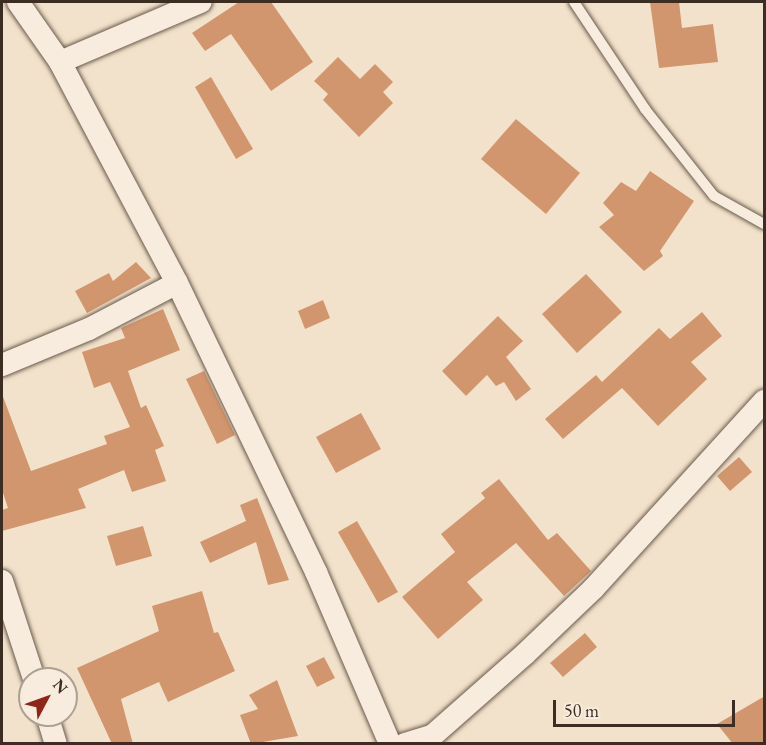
<!DOCTYPE html>
<style>
body{margin:0}
#map{position:relative;width:766px;height:745px;overflow:hidden;background:#f3e2cb;font-family:"EB Garamond",serif}
div>[style]{position:absolute}
[style*='--x']{left:calc(var(--x)*1px);top:calc(var(--y)*1px);width:calc(var(--w)*1px);rotate:calc(var(--a)*1deg)}
.building>*{inset:0;background:#d2966e}
.roads{filter:drop-shadow(0 0 2px #695a4c) drop-shadow(0 0 2px #695a4c)}
.lane>*{height:10px;margin:-5px;padding:0 5px;transform-origin:5px;border-radius:5px;background:#f7ecdd}
.street>*{height:22px;margin:-11px;padding:0 11px;transform-origin:11px;border-radius:11px;background:#f7ecdd}
span{translate:-50% -50%;white-space:nowrap;text-align:center;line-height:1.15;-webkit-text-stroke:4.5px #f7ecdd;paint-order:stroke}
.frame{position:absolute;inset:0;border:3px solid #3b2d21;pointer-events:none}
.north{position:absolute;left:18px;top:667px;width:60px;height:60px;box-sizing:border-box;background:#f7ecdd;border:2px solid #aca092;border-radius:50%;rotate:49deg;font-size:16px;font-weight:700;line-height:24px;text-align:center;color:#3b2d21}
.north::after{content:'';display:block;margin:auto;width:21px;height:27px;background:#8f2418;clip-path:polygon(50% 0,100% 100%,50% 72%,0 100%)}
.scale{position:absolute;left:553px;top:700px;width:182px;height:27px;box-sizing:border-box;border:3px solid #3b2d21;border-top:0;padding-left:8px;font-size:18px;line-height:21px;white-space:nowrap;color:#3b2d21;-webkit-text-stroke:4px #f7ecdd;paint-order:stroke}
</style>
<div id="map">
<div class="building">
<i style="clip-path:polygon(239px 2px,271px 2px,313px 62px,271px 91px,231px 34px,205px 51px,192px 33px)"></i>
<i style="clip-path:polygon(650px 2px,679px 2px,682px 28px,713px 24px,718px 62px,659px 68px)"></i>
<i style="clip-path:polygon(338px 57px,360px 79px,375px 64px,393px 82px,383px 92px,393px 103px,359px 137px,323px 100px,328px 94px,314px 81px)"></i>
<i style="clip-path:polygon(211px 77px,253px 149px,236px 159px,195px 87px)"></i>
<i style="clip-path:polygon(516px 119px,580px 173px,546px 214px,481px 159px)"></i>
<i style="clip-path:polygon(650px 171px,694px 201px,660px 251px,663px 256px,644px 271px,599px 227px,614px 215px,603px 203px,621px 182px,636px 191px)"></i>
<i style="clip-path:polygon(136px 262px,151px 278px,87px 313px,75px 291px,109px 273px,113px 281px)"></i>
<i style="clip-path:polygon(586px 274px,622px 312px,577px 353px,542px 314px)"></i>
<i style="clip-path:polygon(323px 300px,330px 318px,305px 329px,298px 311px)"></i>
<i style="clip-path:polygon(163px 309px,180px 350px,128px 371px,141px 408px,146px 405px,164px 446px,155px 450px,166px 481px,132px 492px,124px 470px,78px 489px,86px 508px,2px 531px,2px 510px,8px 508px,2px 490px,2px 394px,31px 471px,107px 444px,104px 436px,130px 427px,110px 382px,94px 388px,82px 352px,125px 338px,121px 328px)"></i>
<i style="clip-path:polygon(702px 312px,722px 336px,691px 362px,707px 379px,658px 426px,622px 388px,563px 439px,545px 419px,596px 375px,602px 382px,659px 328px,670px 339px)"></i>
<i style="clip-path:polygon(498px 316px,523px 341px,506px 357px,531px 389px,516px 401px,504px 382px,496px 386px,487px 375px,466px 396px,442px 371px)"></i>
<i style="clip-path:polygon(204px 371px,235px 435px,217px 444px,186px 379px)"></i>
<i style="clip-path:polygon(361px 413px,381px 449px,336px 473px,316px 437px)"></i>
<i style="clip-path:polygon(739px 457px,752px 472px,730px 491px,717px 476px)"></i>
<i style="clip-path:polygon(499px 479px,548px 540px,557px 533px,591px 571px,564px 596px,516px 543px,467px 582px,483px 600px,438px 639px,402px 597px,455px 552px,441px 534px,485px 498px,481px 493px)"></i>
<i style="clip-path:polygon(257px 498px,289px 580px,268px 585px,256px 542px,210px 563px,200px 542px,246px 521px,240px 505px)"></i>
<i style="clip-path:polygon(357px 521px,398px 592px,378px 603px,338px 532px)"></i>
<i style="clip-path:polygon(143px 526px,152px 556px,116px 566px,107px 536px)"></i>
<i style="clip-path:polygon(202px 591px,214px 633px,218px 632px,235px 671px,168px 702px,159px 682px,121px 699px,133px 744px,112px 744px,77px 668px,159px 631px,152px 606px)"></i>
<i style="clip-path:polygon(585px 633px,597px 647px,563px 677px,550px 663px)"></i>
<i style="clip-path:polygon(324px 657px,335px 678px,317px 687px,306px 666px)"></i>
<i style="clip-path:polygon(277px 680px,298px 736px,251px 744px,240px 715px,258px 709px,249px 695px)"></i>
<i style="clip-path:polygon(765px 696px,765px 744px,733px 744px,717px 724px)"></i>
</div>
<div class="roads">
<div class="lane">
<i style="--x:574;--y:2;--w:128;--a:56.4"></i>
<i style="--x:645;--y:109;--w:111;--a:51.6"></i>
<i style="--x:714;--y:196;--w:57;--a:29.2"></i>
</div>
<div class="street">
<i style="--x:18;--y:2;--w:73;--a:55"></i>
<i style="--x:60;--y:62;--w:250;--a:62.1"></i>
<i style="--x:177;--y:283;--w:321;--a:64.3"></i>
<i style="--x:316;--y:572;--w:187;--a:66.7"></i>
<i style="--x:60;--y:62;--w:153;--a:-23.1"></i>
<i style="--x:2;--y:365;--w:94;--a:-22.5"></i>
<i style="--x:89;--y:329;--w:99;--a:-27.6"></i>
<i style="--x:2;--y:581;--w:103;--a:71.9"></i>
<i style="--x:47;--y:715;--w:30;--a:73"></i>
<i style="--x:405;--y:744;--w:28;--a:-17"></i>
<i style="--x:432;--y:736;--w:124;--a:-41.4"></i>
<i style="--x:525;--y:654;--w:95;--a:-43.7"></i>
<i style="--x:594;--y:588;--w:253;--a:-47.7"></i>
</div>
</div>
<div class="frame"></div>
<div class="north">N</div>
<div class="scale">50 m</div>
</div>
